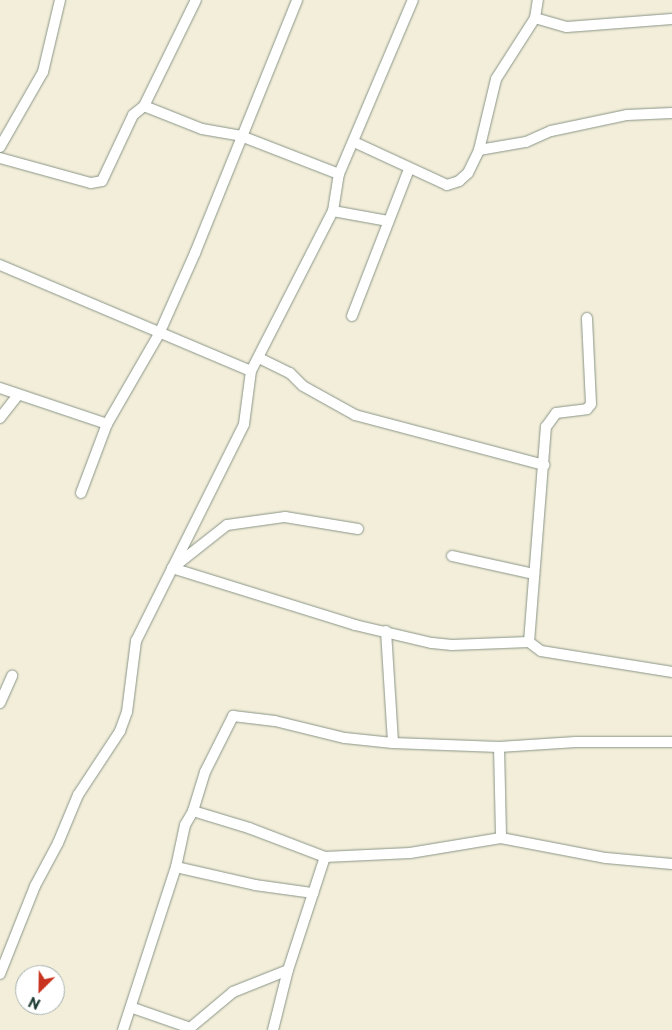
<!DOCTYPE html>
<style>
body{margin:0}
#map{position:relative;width:672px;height:1030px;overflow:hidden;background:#f3eeda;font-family:"Playpen Sans",sans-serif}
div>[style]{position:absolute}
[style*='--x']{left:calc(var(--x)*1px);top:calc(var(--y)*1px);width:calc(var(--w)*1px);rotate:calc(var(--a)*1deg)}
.roads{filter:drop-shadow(0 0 1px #899687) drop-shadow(0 0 1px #899687)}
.minor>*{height:10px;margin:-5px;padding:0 5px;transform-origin:5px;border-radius:5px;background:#fff}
span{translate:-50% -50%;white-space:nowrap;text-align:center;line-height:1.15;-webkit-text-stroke:4px #fff;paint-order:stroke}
.north{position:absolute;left:15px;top:965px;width:50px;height:50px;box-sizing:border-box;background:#fff;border:1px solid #a5b1ae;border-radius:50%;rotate:203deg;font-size:14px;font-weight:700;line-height:20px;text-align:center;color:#1f3d34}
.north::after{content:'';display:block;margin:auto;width:18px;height:22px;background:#c8321e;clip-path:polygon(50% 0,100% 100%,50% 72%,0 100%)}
</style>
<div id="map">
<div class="roads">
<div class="minor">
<i style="--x:535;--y:18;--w:33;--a:16"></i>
<i style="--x:567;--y:27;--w:105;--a:-4.4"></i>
<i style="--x:144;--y:106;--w:62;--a:21.6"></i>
<i style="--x:202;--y:129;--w:40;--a:10"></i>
<i style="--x:241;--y:136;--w:105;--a:21.2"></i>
<i style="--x:354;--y:142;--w:102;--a:24.8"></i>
<i style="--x:447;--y:185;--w:13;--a:-18"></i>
<i style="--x:459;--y:181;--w:12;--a:-42"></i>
<i style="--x:468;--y:173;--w:25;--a:-64"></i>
<i style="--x:479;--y:150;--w:73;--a:-76.5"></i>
<i style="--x:496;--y:79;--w:72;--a:-57.4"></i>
<i style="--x:535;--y:18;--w:18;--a:-81"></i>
<i style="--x:0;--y:147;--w:86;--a:-60.2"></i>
<i style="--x:43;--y:72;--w:74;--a:-76.7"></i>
<i style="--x:479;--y:150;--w:48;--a:-9.7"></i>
<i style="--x:526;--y:142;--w:27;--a:-24"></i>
<i style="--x:551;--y:131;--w:78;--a:-11.9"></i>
<i style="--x:627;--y:115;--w:45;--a:-2.5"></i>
<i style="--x:0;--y:158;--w:94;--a:15.4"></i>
<i style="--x:91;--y:183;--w:11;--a:-10"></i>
<i style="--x:102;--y:181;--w:73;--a:-64.8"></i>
<i style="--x:133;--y:115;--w:14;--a:-39"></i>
<i style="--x:144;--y:106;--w:118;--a:-63.9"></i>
<i style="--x:333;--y:211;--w:56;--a:10.3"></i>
<i style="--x:0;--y:265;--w:272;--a:22.9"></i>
<i style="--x:352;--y:316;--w:158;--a:-68.8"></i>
<i style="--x:259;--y:358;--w:34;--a:26"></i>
<i style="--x:290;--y:373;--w:18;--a:45"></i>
<i style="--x:303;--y:386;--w:60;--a:29.1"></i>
<i style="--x:355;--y:415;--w:196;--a:14.8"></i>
<i style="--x:0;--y:388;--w:113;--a:18.6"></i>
<i style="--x:0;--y:418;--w:29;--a:-52"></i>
<i style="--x:81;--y:493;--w:74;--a:-69.4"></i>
<i style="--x:107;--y:424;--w:104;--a:-60"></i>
<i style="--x:159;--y:334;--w:89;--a:-66"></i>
<i style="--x:195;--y:253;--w:273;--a:-68"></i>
<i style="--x:452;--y:556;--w:84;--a:12.4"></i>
<i style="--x:175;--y:566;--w:66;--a:-38.3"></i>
<i style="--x:227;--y:525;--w:59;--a:-7.9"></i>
<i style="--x:285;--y:517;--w:74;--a:9.3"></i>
<i style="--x:172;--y:568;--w:192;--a:17.3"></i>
<i style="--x:355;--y:625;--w:79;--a:13.2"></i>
<i style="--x:432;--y:643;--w:20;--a:6"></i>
<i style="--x:452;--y:645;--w:77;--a:-2.2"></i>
<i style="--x:529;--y:642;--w:15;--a:37"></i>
<i style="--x:541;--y:651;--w:133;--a:9.1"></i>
<i style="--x:386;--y:631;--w:112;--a:86.4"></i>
<i style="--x:529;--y:642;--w:216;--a:-85.5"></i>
<i style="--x:546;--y:427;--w:17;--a:-54"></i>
<i style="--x:556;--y:413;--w:31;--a:-7"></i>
<i style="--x:587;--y:409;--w:6;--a:-51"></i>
<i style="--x:591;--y:404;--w:86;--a:-92.7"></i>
<i style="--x:0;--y:703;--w:30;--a:-66"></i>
<i style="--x:499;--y:747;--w:91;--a:88.7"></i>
<i style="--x:193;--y:811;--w:59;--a:16.9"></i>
<i style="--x:249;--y:828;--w:81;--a:20.9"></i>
<i style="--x:325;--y:857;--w:85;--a:-2.7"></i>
<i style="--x:410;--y:853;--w:92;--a:-9.4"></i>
<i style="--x:501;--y:838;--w:107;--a:10.8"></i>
<i style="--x:606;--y:858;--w:66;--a:5.2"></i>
<i style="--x:176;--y:867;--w:81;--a:12.8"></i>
<i style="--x:255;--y:885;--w:59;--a:7.9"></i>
<i style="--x:0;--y:974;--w:95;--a:-68.3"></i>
<i style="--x:35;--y:886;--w:49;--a:-61.9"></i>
<i style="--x:58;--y:843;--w:52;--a:-67.4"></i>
<i style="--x:78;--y:795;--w:77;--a:-56.7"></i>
<i style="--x:120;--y:731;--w:20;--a:-70"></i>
<i style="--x:127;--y:712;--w:72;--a:-82.8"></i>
<i style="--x:136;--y:641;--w:242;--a:-63.5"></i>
<i style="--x:244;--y:424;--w:53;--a:-82.5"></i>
<i style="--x:251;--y:371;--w:180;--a:-62.9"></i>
<i style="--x:333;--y:211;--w:37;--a:-81"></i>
<i style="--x:339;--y:174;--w:189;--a:-67"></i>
<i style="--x:133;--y:1008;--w:60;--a:19.3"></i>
<i style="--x:190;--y:1028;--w:56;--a:-39.9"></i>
<i style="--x:233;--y:992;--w:59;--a:-21.8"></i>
<i style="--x:123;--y:1030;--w:171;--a:-72"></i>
<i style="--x:176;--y:867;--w:43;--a:-77.9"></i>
<i style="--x:185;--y:825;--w:16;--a:-60"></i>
<i style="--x:193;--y:811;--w:41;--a:-72.9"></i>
<i style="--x:205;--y:772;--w:63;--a:-63.4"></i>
<i style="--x:233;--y:716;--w:42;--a:6.8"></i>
<i style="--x:275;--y:721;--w:72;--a:13.7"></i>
<i style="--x:345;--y:738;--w:48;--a:5.9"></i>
<i style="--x:393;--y:743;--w:106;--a:2.2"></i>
<i style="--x:499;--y:747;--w:77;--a:-3.7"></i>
<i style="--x:576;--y:742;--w:96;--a:0"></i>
<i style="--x:273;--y:1030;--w:62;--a:-76"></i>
<i style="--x:288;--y:970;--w:119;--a:-71.9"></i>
</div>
</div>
<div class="north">N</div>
</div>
